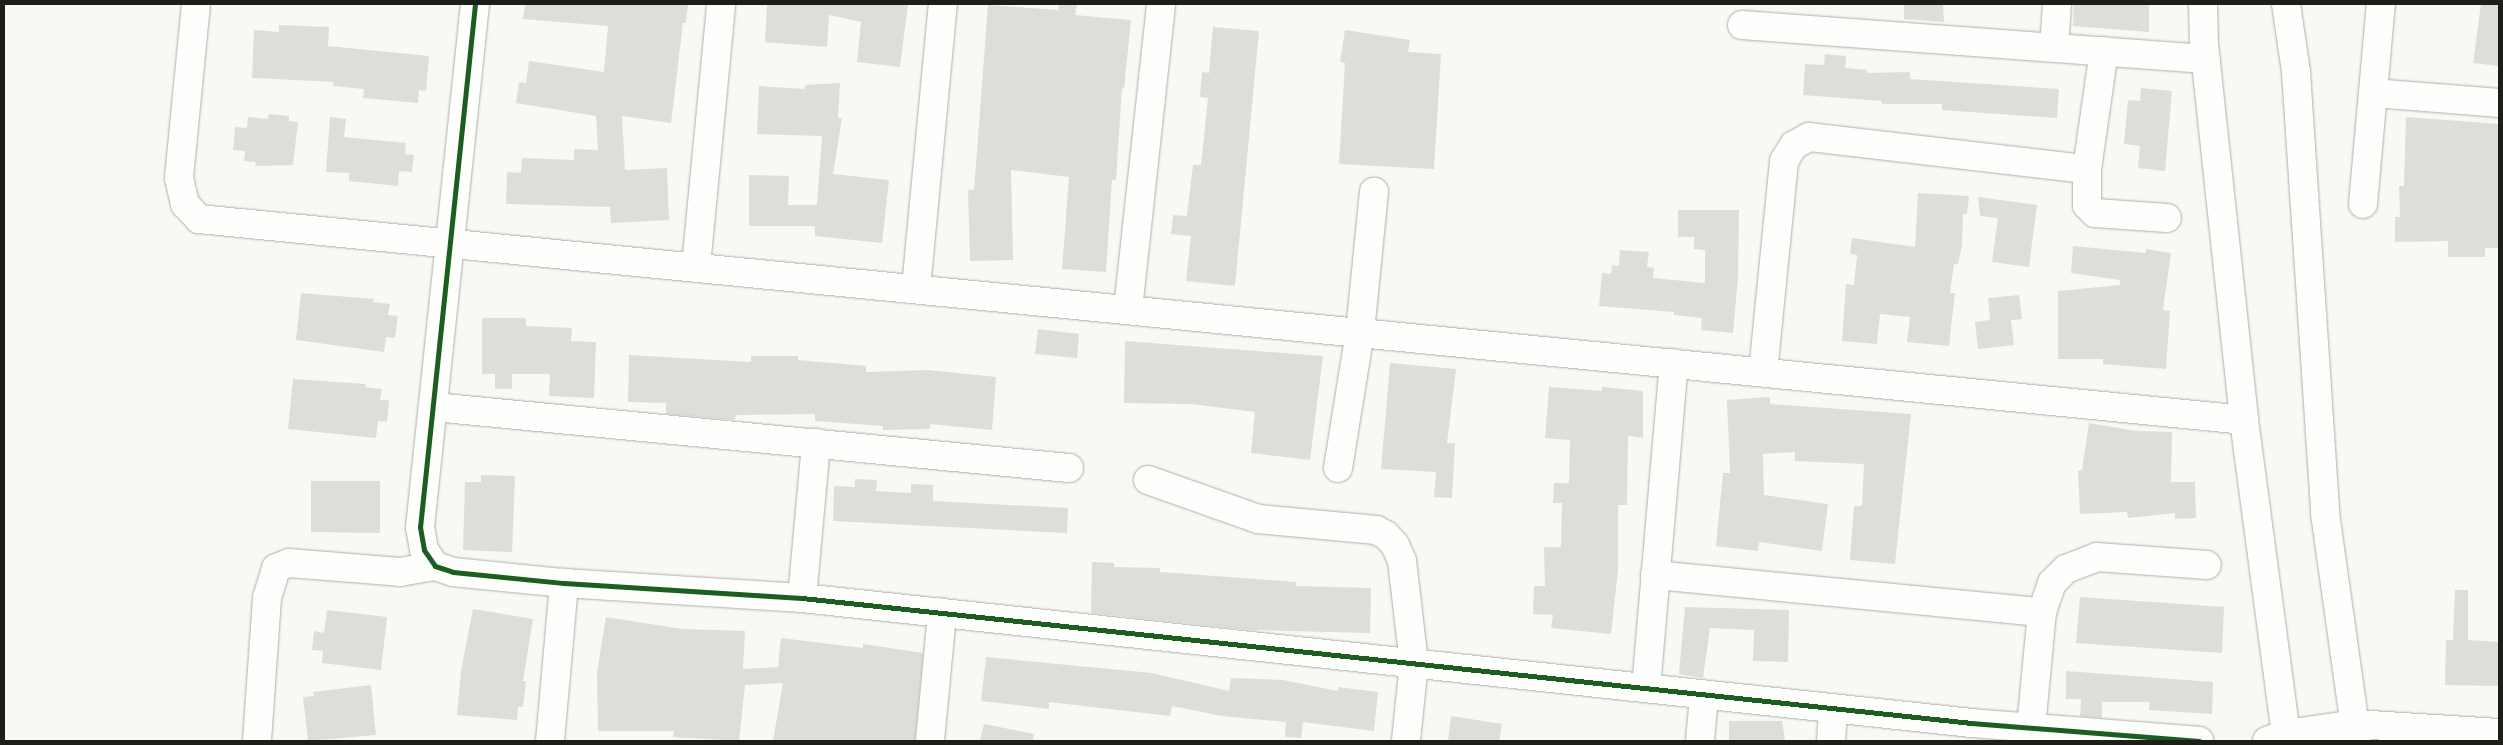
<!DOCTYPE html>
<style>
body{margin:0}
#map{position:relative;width:2503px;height:745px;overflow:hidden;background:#f6f9f4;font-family:Raleway,sans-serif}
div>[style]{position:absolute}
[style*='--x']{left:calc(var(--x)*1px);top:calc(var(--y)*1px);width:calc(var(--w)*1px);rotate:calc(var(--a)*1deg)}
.building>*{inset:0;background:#dcdeda}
.roads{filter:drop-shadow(0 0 1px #adafab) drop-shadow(0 0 1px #adafab)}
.minor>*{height:28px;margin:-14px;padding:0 14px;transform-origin:14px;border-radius:14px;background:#fefefd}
.cycleway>*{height:5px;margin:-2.5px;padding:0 2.5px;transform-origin:2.5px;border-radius:2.5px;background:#1b5e20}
span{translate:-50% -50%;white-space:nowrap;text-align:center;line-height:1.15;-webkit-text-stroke:4.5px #f6fcf1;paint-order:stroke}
.frame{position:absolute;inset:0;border:5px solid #1c1e1a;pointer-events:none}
</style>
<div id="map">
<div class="building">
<i style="clip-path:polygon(525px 4px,688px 4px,686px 23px,683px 23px,671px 123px,622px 116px,625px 170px,667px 168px,669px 220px,611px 223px,610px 207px,506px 204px,507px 172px,521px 173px,522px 158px,574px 160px,574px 149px,598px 150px,596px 116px,516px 103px,519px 82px,526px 83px,529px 61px,604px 72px,608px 26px,523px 19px)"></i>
<i style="clip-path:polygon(767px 4px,908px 4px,900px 67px,857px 62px,861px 22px,829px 15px,827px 47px,765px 42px)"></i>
<i style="clip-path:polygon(1059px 4px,1077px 4px,1075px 15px,1131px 20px,1124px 89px,1122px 88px,1116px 180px,1112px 180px,1106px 272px,1062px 269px,1069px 177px,1011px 170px,1013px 260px,970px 261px,968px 190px,974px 190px,988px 5px,1058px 10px)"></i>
<i style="clip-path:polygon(1904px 4px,1943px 4px,1944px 22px,1904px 19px)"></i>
<i style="clip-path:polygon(2074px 4px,2149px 4px,2149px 32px,2073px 26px)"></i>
<i style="clip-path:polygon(2481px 4px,2499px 4px,2499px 66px,2473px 63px)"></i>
<i style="clip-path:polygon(279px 25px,329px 27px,328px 46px,429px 56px,426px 91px,419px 90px,418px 103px,363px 98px,364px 89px,333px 86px,334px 82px,252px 78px,254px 30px,279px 32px)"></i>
<i style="clip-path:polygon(1213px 27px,1259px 31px,1235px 286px,1186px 281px,1191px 236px,1171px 234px,1173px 215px,1187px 216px,1193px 165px,1201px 165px,1208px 98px,1200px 97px,1202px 72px,1209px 73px)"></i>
<i style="clip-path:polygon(1345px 30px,1410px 40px,1408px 52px,1441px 54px,1434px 169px,1339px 164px,1345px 63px,1340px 62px)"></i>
<i style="clip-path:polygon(1825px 54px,1846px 56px,1845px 68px,1867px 70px,1867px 73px,1910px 72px,1910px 79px,2059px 89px,2057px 118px,1942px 110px,1942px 104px,1882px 104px,1882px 101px,1803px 95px,1805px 64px,1824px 65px)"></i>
<i style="clip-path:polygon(840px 83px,838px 118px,842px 118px,833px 174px,889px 180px,882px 243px,815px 236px,815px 226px,749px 226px,749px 175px,789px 176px,788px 205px,817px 205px,822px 136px,757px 134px,759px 86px,805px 89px,805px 85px)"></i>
<i style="clip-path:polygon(2141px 88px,2172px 91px,2165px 171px,2138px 168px,2140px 146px,2124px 144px,2128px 100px,2140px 101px)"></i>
<i style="clip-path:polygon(269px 114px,289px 116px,289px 121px,298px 122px,293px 165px,255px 166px,256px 162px,244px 161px,245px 151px,233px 150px,235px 127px,247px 128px,248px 117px,268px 119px)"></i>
<i style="clip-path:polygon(330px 117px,346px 119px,344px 137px,406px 143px,405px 154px,414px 155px,412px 172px,399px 171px,398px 186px,349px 181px,349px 173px,326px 172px)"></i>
<i style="clip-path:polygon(2406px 117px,2499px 124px,2499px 248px,2485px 248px,2485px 257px,2448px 257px,2448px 241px,2395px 242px,2395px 217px,2400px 217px,2399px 186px,2404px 186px)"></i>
<i style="clip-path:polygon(1918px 193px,1969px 196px,1967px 214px,1963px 214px,1962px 246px,1958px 264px,1954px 264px,1950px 293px,1955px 293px,1949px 346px,1907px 342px,1910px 317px,1880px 314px,1877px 344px,1842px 341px,1846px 284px,1854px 285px,1857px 255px,1850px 254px,1852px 238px,1915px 247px)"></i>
<i style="clip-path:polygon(1978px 197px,2037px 205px,2029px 267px,1992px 262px,1998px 218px,1980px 216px)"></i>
<i style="clip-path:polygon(1678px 210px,1739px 210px,1738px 277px,1733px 333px,1701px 330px,1702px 318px,1674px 315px,1674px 312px,1599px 306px,1602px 273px,1611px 274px,1612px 265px,1619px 266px,1620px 250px,1649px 252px,1647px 267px,1654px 268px,1653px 278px,1705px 283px,1705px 250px,1694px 249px,1694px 237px,1678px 237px)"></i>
<i style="clip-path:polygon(2073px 246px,2146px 253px,2146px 249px,2171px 253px,2163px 310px,2170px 311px,2166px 369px,2103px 364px,2103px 359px,2058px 359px,2058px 291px,2120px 285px,2120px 280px,2071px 273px)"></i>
<i style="clip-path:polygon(301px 293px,374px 299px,373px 302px,390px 304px,388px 315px,398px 316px,395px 338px,386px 337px,384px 352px,296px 340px)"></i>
<i style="clip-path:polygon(2019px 295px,2022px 319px,2011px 320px,2014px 345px,1978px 349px,1975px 322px,1990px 320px,1988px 298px)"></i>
<i style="clip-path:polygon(482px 318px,526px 318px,526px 326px,572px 328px,571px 341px,596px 342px,594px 398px,549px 396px,550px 374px,512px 374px,512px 389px,495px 389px,495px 374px,482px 374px)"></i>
<i style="clip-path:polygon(1038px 329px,1079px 334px,1077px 358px,1035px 354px)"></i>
<i style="clip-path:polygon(1125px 341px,1323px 356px,1310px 460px,1251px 453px,1255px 412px,1191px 404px,1124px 403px)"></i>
<i style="clip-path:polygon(629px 355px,751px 362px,751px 356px,798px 356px,798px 360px,866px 366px,866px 372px,928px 370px,996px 377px,992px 430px,930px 424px,930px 429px,883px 430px,883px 426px,815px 421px,815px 414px,736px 415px,735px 420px,666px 414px,666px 403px,628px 402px)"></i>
<i style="clip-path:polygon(1390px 363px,1456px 369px,1447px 443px,1455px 443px,1452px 498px,1434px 497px,1436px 472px,1381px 469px)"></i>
<i style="clip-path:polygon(293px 379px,366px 384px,365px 387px,382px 389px,380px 400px,389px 400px,387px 422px,378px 421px,376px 438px,288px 429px)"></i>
<i style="clip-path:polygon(1549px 387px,1602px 391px,1602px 387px,1643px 391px,1643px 438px,1628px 436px,1627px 505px,1618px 505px,1618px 570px,1611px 634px,1551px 628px,1553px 615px,1533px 614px,1534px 586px,1545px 586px,1544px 547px,1561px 547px,1562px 503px,1553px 503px,1554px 483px,1569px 483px,1570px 440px,1545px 438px)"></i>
<i style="clip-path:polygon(1770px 397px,1770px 404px,1911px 414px,1895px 564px,1850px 560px,1854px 506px,1862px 506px,1864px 464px,1795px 461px,1795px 452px,1763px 454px,1764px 495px,1828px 504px,1822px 551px,1759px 542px,1758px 551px,1716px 546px,1723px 473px,1730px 473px,1727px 400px)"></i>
<i style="clip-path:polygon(2089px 423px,2136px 431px,2172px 432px,2171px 482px,2195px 482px,2196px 518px,2175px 519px,2175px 513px,2128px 518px,2127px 512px,2080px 514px,2078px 471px,2082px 470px)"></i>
<i style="clip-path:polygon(481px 475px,515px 476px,512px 552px,463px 550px,465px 482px,481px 482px)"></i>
<i style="clip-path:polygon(855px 479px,877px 480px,876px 491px,911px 493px,911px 484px,933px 485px,933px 501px,1068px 508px,1067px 533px,833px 521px,834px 486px,855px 487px)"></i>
<i style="clip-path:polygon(311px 481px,380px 481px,380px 533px,311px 532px)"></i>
<i style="clip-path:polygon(1092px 562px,1114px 563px,1114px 567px,1160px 568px,1160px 572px,1296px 582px,1296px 586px,1371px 588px,1370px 633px,1250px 630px,1091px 613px)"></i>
<i style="clip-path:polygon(2455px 590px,2468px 590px,2468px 640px,2499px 642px,2499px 686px,2445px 685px,2446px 640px,2453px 640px)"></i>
<i style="clip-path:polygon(2080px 597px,2224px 607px,2222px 653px,2076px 643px)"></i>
<i style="clip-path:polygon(1685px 607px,1789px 610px,1788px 662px,1753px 661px,1754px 630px,1710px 628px,1703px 678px,1679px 674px)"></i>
<i style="clip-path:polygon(473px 609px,533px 619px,523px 681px,526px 681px,523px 707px,518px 707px,517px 720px,457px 715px,461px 671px)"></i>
<i style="clip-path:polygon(327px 610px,387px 617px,381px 670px,322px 663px,323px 651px,312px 650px,314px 631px,324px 633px)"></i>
<i style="clip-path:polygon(606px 617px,682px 629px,745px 631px,743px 669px,778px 667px,781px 638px,863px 648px,863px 644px,923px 653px,915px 741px,773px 741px,783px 683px,745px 685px,739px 741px,673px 737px,674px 731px,598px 731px,597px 672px)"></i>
<i style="clip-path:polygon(986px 657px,1152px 673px,1229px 691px,1231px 678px,1283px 680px,1338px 691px,1338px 687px,1378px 692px,1374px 731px,1303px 722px,1301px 738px,1285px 737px,1286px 722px,1222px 716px,1172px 706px,1170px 716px,1049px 702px,1049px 709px,981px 701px)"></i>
<i style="clip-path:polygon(2066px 671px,2213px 682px,2212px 714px,2149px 710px,2150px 702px,2102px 702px,2102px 718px,2080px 716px,2081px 699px,2066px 699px)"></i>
<i style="clip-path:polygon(371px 685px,376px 735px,308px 741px,303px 697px,314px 696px,313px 692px)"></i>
<i style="clip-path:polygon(1451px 716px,1502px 724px,1499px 741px,1448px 741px)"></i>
<i style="clip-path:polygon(1729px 721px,1782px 721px,1785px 741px,1729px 741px)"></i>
<i style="clip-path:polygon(984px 724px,1034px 734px,1033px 741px,980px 741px)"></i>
</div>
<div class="roads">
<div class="minor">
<i style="--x:196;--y:4;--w:175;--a:95.6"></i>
<i style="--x:179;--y:178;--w:27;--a:77"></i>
<i style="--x:185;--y:204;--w:21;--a:47"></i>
<i style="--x:199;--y:219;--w:2055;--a:5.61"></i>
<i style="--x:475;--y:4;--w:526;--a:96"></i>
<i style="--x:420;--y:527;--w:23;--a:80"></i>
<i style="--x:424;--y:550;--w:19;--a:55"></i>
<i style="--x:435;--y:566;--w:19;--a:18"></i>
<i style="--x:453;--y:572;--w:112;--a:5.7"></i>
<i style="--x:564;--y:583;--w:238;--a:3.6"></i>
<i style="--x:802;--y:598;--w:1176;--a:6.1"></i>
<i style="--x:1971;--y:723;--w:229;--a:4.5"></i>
<i style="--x:2203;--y:4;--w:40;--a:88.6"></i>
<i style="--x:2204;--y:44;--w:378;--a:83.9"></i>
<i style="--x:2244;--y:420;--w:324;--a:82.4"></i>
<i style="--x:2286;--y:4;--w:69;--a:81.6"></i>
<i style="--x:2296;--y:72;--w:442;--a:86.2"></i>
<i style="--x:2325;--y:513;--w:230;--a:82"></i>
<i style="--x:1742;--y:25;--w:465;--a:4.2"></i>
<i style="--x:2054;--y:47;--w:43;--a:-86"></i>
<i style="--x:2104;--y:51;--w:119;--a:98.2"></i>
<i style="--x:2087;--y:169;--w:36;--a:90"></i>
<i style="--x:2087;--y:205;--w:11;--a:45"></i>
<i style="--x:2095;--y:213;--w:72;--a:4"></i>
<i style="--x:2373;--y:93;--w:126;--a:4.5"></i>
<i style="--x:2363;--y:204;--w:201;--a:-84.9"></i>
<i style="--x:696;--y:266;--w:263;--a:-84.5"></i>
<i style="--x:916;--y:288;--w:285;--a:-84.6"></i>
<i style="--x:1128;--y:309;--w:307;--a:-83.8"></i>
<i style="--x:1763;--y:372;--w:212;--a:-84.3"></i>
<i style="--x:1784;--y:161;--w:19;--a:-58"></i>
<i style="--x:1794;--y:145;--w:17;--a:-28"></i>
<i style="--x:1809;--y:137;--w:280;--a:6.6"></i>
<i style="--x:434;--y:407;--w:638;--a:5.49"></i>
<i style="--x:1338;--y:468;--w:138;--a:-80.8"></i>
<i style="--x:1360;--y:332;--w:141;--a:-84.3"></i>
<i style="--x:1148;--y:480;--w:117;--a:19.5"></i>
<i style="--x:1258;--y:519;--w:119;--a:5.3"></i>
<i style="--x:1376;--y:530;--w:11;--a:27"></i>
<i style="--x:1386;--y:535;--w:13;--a:48"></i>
<i style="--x:1395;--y:545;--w:17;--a:66"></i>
<i style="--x:1402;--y:561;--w:103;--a:83.3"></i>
<i style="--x:1414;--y:663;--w:78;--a:95.9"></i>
<i style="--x:1655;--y:575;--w:389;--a:5.5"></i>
<i style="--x:802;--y:598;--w:156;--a:-84.8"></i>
<i style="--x:1646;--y:688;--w:326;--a:-85.1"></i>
<i style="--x:2031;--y:728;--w:117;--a:-84.6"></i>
<i style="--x:2042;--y:612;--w:31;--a:-71"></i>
<i style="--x:2052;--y:583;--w:20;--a:-45"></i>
<i style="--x:2066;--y:569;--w:33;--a:-21"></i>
<i style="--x:2097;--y:557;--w:110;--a:4.2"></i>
<i style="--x:257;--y:741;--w:143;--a:-86"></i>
<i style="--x:267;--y:598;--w:31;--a:-73"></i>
<i style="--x:276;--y:568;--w:14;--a:-21"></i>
<i style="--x:289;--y:563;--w:111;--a:4.6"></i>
<i style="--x:400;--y:572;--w:36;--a:-10"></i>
<i style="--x:550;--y:741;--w:159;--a:-84.9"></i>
<i style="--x:930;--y:741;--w:129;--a:-84.6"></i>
<i style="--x:1700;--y:741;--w:45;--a:-84.9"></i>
<i style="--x:1831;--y:741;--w:32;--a:-86"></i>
<i style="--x:2267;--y:741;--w:20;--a:-20"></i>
<i style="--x:2286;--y:734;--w:70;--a:-8.2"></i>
<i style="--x:2355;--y:724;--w:144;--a:3.6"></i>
</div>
</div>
<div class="cycleway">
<i style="--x:475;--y:4;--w:526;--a:96"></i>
<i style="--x:420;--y:527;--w:23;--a:80"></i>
<i style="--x:424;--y:550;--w:19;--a:55"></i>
<i style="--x:435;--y:566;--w:19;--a:18"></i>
<i style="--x:453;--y:572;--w:112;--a:5.7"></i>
<i style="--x:564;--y:583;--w:238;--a:3.6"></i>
<i style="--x:802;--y:598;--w:1176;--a:6.1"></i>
<i style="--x:1971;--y:723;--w:229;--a:4.5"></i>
</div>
<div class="frame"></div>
</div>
